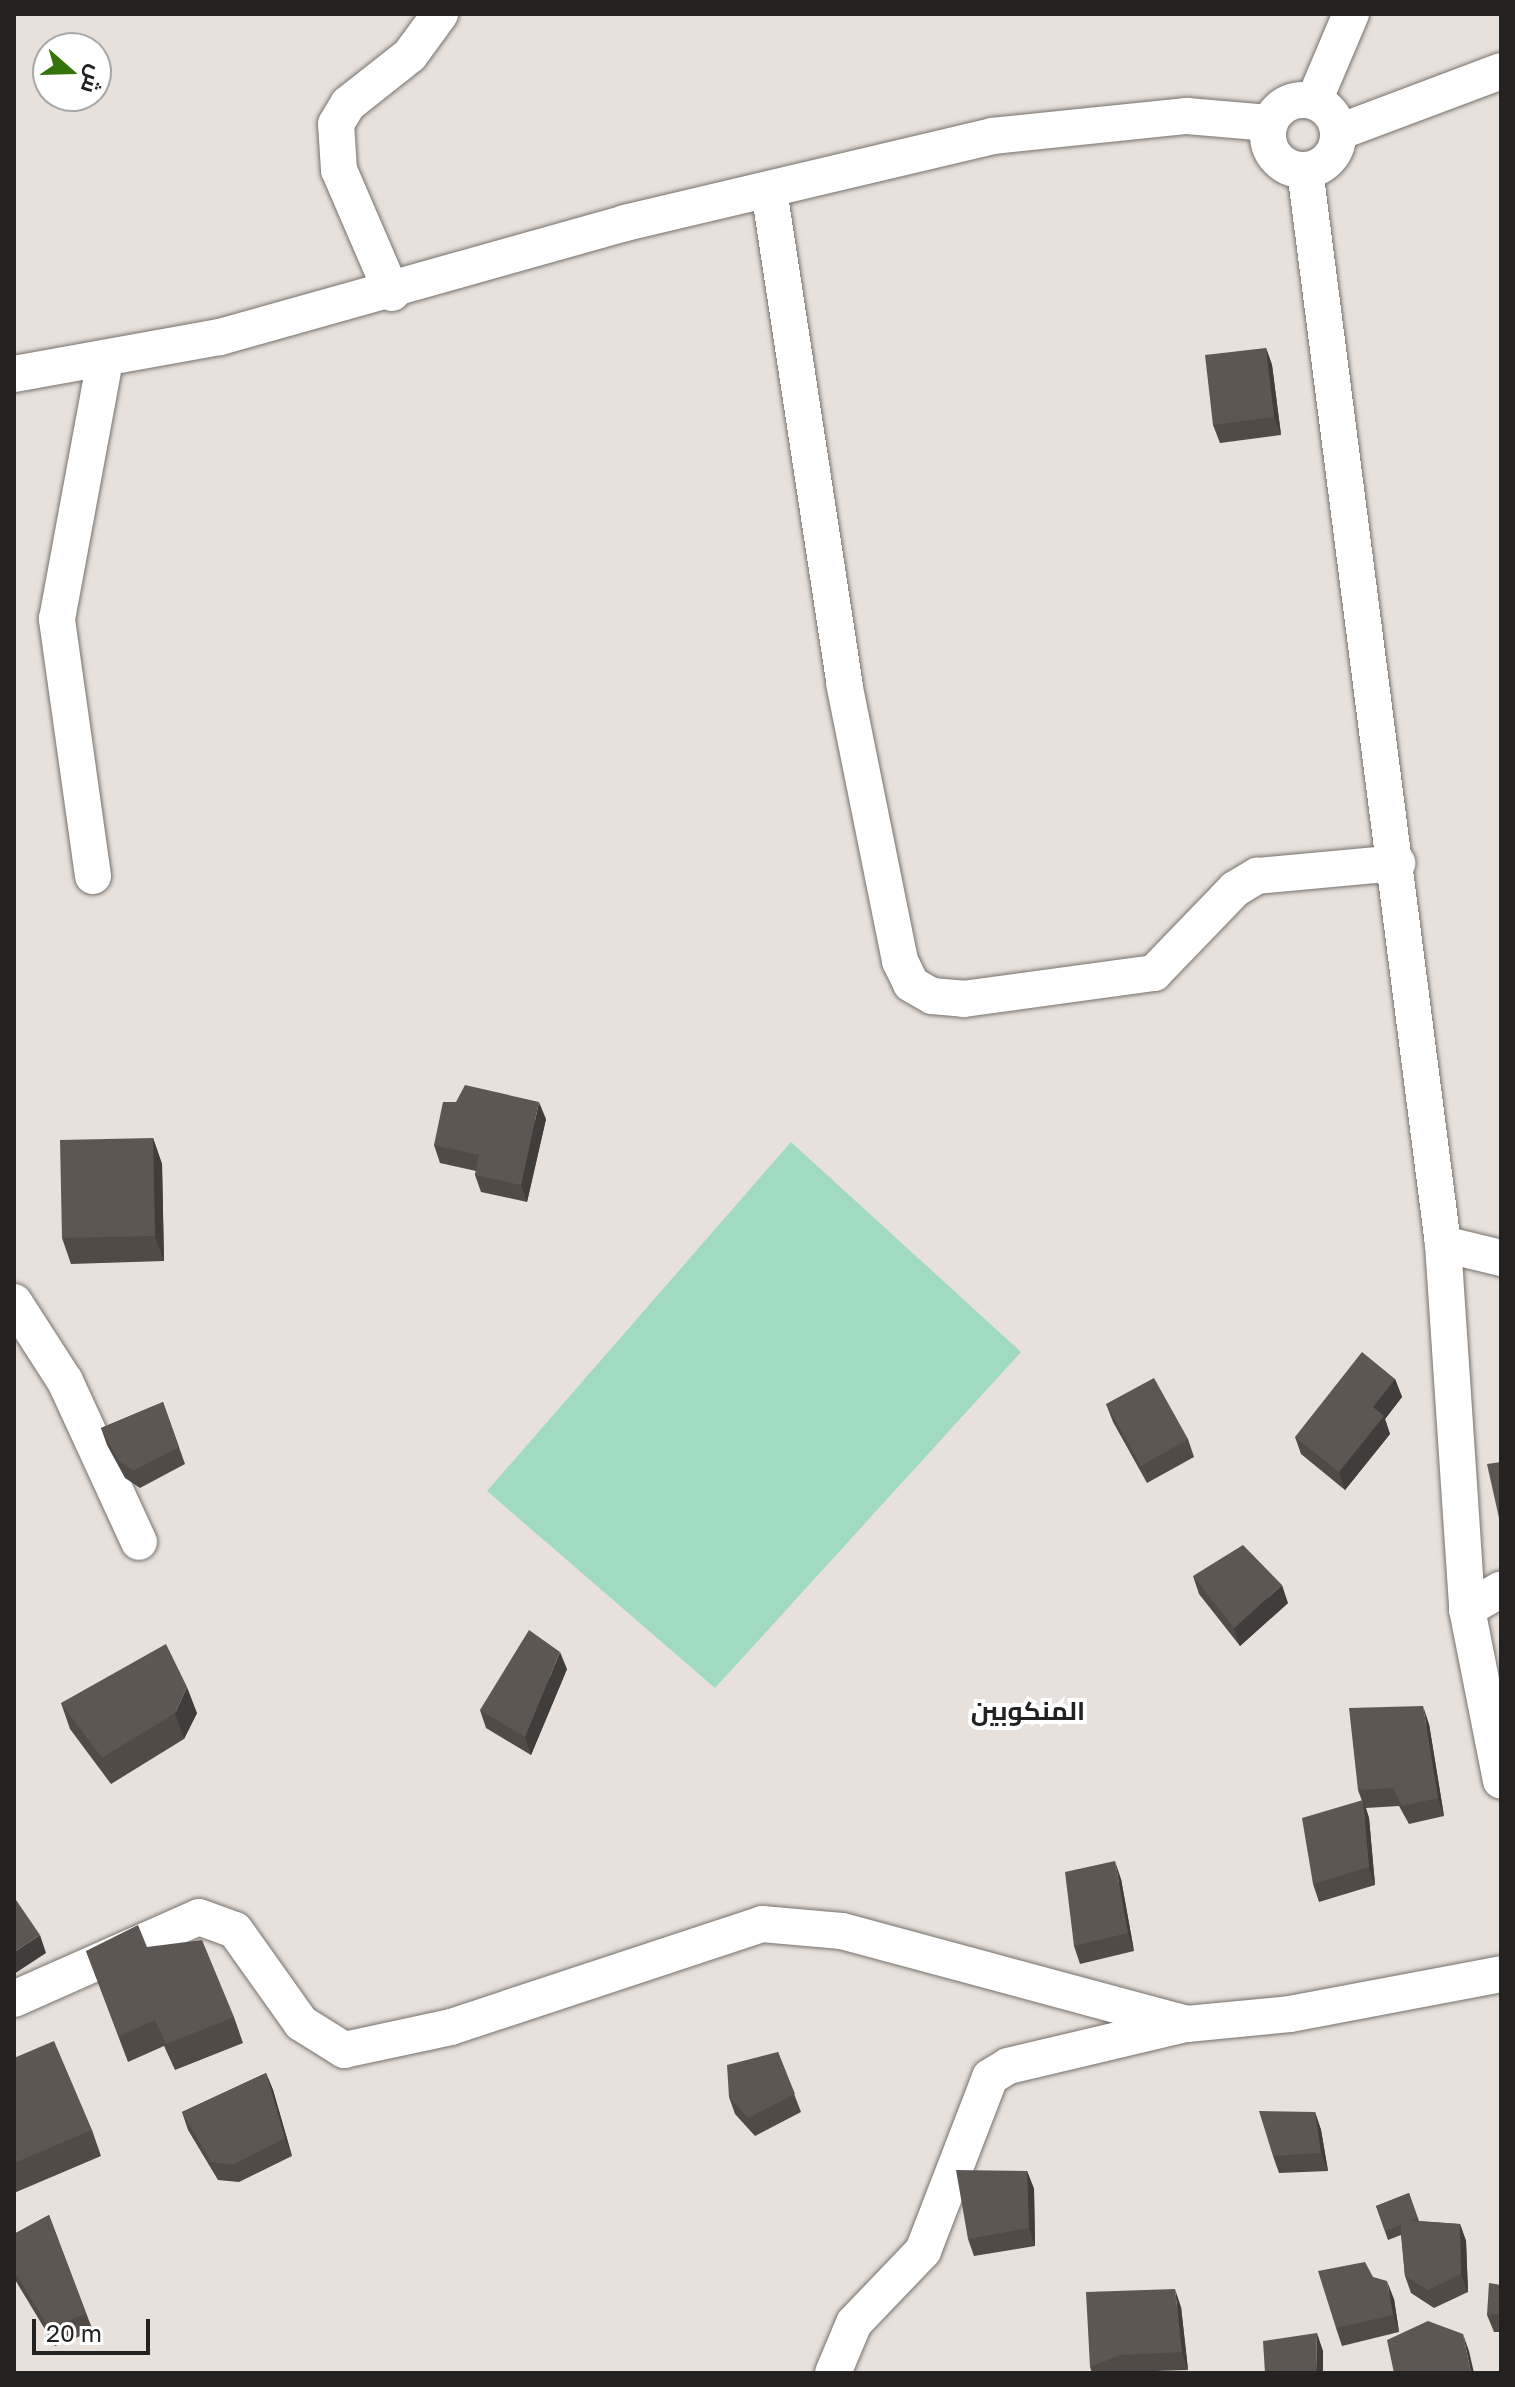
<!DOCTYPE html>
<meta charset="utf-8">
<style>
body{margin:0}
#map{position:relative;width:1515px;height:2387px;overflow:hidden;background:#e7e0db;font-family:"Golos Text",Cairo,sans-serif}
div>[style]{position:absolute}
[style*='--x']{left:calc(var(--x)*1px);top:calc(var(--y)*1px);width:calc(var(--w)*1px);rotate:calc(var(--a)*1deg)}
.green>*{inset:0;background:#a0dbbf}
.roads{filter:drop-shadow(0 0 2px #77716c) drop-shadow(0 0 2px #77716c)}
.minor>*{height:36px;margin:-18px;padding:0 18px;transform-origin:18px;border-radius:18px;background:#fff}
.minor>.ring{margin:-18px;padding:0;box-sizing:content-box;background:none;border:36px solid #fff;border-radius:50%}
.wall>*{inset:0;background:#504b47}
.shaded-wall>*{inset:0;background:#413d3a}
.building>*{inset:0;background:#5d5753}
span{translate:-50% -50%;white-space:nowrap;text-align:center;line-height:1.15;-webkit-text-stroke:8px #fff;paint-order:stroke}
.neighbourhood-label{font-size:26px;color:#242220;font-weight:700}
.frame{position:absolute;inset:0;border:16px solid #242220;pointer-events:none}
.north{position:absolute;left:32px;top:32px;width:80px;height:80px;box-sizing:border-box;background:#fff;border:2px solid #a7a7a6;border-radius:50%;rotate:110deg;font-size:22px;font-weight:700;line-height:32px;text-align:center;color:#242220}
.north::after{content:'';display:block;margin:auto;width:28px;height:36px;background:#36730a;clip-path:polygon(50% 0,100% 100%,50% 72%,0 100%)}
.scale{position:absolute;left:32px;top:2319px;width:118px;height:36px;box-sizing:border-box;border:4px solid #242220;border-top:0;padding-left:10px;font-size:24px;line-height:28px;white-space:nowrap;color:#242220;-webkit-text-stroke:6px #fff;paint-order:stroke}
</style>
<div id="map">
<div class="green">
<i style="clip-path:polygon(791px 1142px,1021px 1352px,715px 1688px,487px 1491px)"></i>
</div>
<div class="roads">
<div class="minor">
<i class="ring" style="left:1268px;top:100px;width:34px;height:34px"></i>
<i style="--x:1314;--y:101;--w:95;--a:-67"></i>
<i style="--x:1339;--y:132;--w:173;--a:-20.6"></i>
<i style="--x:1305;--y:170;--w:1083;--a:82.68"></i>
<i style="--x:1443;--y:1244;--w:366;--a:86.2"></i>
<i style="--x:1467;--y:1609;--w:175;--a:78.8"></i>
<i style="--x:769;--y:190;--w:499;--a:81.3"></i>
<i style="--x:844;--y:683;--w:284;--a:78.6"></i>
<i style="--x:900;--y:961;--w:25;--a:64"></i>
<i style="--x:911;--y:984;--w:24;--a:30"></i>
<i style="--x:932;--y:996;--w:32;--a:5"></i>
<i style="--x:964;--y:999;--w:192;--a:-7.8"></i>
<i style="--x:1154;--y:973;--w:117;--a:-46"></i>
<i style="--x:1235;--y:889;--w:26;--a:-31"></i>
<i style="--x:1257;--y:876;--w:141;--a:-5.3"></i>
<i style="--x:392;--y:293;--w:134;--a:-113.3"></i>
<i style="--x:339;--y:170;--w:46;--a:-93.7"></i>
<i style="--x:336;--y:124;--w:23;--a:-59"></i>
<i style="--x:348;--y:104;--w:79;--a:-38.3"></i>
<i style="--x:410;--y:55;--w:51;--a:-53.8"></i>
<i style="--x:14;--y:374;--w:209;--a:-10.2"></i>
<i style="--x:220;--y:337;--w:421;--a:-15.7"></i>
<i style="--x:625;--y:223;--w:377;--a:-13.3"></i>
<i style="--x:992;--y:136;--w:196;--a:-5.9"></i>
<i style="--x:1187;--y:116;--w:82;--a:4.9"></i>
<i style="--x:93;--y:876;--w:260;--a:-98"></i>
<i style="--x:57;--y:619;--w:262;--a:-79.5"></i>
<i style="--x:1443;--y:1244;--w:60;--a:13.6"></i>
<i style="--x:14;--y:1302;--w:94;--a:57.2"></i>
<i style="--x:65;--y:1381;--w:177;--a:65.3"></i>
<i style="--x:1467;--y:1609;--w:39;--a:-30"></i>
<i style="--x:14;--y:1999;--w:202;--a:-23.9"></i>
<i style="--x:199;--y:1917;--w:38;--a:20"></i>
<i style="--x:235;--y:1930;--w:114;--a:54.6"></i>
<i style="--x:301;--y:2023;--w:51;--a:32.1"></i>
<i style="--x:344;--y:2050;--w:109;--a:-12.1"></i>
<i style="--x:451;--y:2027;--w:328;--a:-18.3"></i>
<i style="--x:762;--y:1924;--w:80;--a:5"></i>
<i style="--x:842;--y:1931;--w:357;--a:15.1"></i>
<i style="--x:1187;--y:2024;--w:103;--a:-5.5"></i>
<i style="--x:1290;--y:2014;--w:215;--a:-10.7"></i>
<i style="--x:833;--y:2373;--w:54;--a:-67.2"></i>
<i style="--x:854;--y:2323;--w:100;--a:-46.2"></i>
<i style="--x:923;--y:2251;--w:186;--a:-68.9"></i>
<i style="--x:990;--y:2077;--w:21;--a:-31"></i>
<i style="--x:1008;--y:2066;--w:183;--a:-13.3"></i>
</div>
</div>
<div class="wall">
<i style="clip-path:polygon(1266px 348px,1272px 365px,1281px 435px,1220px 443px,1213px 425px)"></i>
<i style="clip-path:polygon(546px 1119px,527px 1202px,481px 1192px,475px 1175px,476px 1171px,440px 1163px,434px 1145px)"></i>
<i style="clip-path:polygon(153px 1138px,162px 1164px,164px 1261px,71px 1264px,62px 1238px)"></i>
<i style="clip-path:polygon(1395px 1379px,1402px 1397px,1385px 1419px,1390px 1434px,1345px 1490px,1301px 1454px,1295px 1437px)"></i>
<i style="clip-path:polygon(163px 1402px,185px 1464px,140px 1488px,125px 1478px,107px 1445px,101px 1428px)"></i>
<i style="clip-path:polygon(1106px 1404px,1188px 1439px,1194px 1457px,1147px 1483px,1113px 1422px)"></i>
<i style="clip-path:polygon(1193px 1576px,1288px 1603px,1240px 1646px,1199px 1594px)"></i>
<i style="clip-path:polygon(567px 1669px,531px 1755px,486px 1728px,480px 1710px)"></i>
<i style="clip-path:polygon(61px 1703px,197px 1713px,184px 1739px,111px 1784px,70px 1729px)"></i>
<i style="clip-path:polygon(1429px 1724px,1444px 1816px,1409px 1824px,1399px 1806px,1366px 1808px,1369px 1818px,1375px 1885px,1319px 1902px,1313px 1884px,1362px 1801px,1358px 1790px)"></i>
<i style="clip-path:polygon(1121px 1879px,1134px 1951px,1080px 1964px,1074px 1946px)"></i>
<i style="clip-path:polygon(147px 1947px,234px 2017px,243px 2043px,175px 2070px,164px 2046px,128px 2062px,86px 1951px)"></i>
<i style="clip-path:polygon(778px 2052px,801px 2112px,755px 2136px,735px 2114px,729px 2097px)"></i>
<i style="clip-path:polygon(14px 2058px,92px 2130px,101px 2156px,14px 2193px)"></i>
<i style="clip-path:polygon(266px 2073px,273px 2090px,292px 2156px,239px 2182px,218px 2180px,188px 2130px,182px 2112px)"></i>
<i style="clip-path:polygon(1315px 2112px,1321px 2130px,1328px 2171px,1279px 2173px,1273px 2156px)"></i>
<i style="clip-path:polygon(1027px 2171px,1034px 2189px,1035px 2246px,974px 2256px,968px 2239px)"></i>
<i style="clip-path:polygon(1409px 2193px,1419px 2221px,1460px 2224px,1466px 2241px,1468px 2292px,1434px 2308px,1411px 2293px,1405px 2276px,1401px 2235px,1388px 2240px,1376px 2206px)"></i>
<i style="clip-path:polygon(49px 2215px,93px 2331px,55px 2346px,14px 2278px,14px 2234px)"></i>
<i style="clip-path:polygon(1373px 2277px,1394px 2299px,1399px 2332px,1342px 2346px,1336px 2328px)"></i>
<i style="clip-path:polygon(1501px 2285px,1501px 2332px,1494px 2332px,1487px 2315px)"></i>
<i style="clip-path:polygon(1181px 2307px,1188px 2370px,1092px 2373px,1090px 2367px)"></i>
</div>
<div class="shaded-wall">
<i style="clip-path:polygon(1266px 348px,1272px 365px,1281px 435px,1274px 417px)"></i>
<i style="clip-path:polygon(539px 1102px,546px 1119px,527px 1202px,521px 1185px)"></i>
<i style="clip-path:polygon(153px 1138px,162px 1164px,164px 1261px,155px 1236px)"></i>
<i style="clip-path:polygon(1395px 1379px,1402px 1397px,1385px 1419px,1390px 1434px,1345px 1490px,1339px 1472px,1373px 1407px)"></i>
<i style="clip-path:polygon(1282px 1585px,1288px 1603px,1240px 1646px,1234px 1628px)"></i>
<i style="clip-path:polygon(560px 1652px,567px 1669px,531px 1755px,525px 1737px)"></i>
<i style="clip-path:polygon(187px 1687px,197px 1713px,184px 1739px,175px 1713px)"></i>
<i style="clip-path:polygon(1423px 1706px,1429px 1724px,1444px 1816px,1438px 1798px)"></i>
<i style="clip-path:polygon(1363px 1800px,1369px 1818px,1375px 1885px,1369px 1867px)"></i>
<i style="clip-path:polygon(1115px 1861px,1121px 1879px,1134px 1951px,1128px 1933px)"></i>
<i style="clip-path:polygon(40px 1935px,46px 1953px,14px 1974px,14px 1952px)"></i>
<i style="clip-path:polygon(266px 2073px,273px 2090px,292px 2156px,285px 2138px)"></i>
<i style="clip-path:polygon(1315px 2112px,1321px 2130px,1328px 2171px,1321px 2153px)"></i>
<i style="clip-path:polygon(1027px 2171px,1034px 2189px,1035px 2246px,1029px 2228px)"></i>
<i style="clip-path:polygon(1460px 2224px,1466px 2241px,1468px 2292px,1461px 2274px)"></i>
<i style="clip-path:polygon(1387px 2281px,1394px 2299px,1399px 2332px,1393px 2315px)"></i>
<i style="clip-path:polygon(1175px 2289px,1181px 2307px,1188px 2370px,1182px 2352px)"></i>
<i style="clip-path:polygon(1317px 2333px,1323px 2351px,1323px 2373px,1316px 2373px)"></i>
<i style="clip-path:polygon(1463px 2334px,1469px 2351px,1474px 2373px,1471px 2373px)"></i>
</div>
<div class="building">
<i style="clip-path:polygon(1266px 348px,1274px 417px,1213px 425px,1205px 355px)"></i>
<i style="clip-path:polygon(465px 1085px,539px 1102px,521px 1185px,475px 1175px,479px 1155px,434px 1145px,443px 1102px,456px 1102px)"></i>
<i style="clip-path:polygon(153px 1138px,155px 1236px,62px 1238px,60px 1140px)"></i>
<i style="clip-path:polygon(1362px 1352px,1395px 1379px,1373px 1407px,1384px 1416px,1339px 1472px,1295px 1437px)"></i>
<i style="clip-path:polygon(1154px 1378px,1188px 1439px,1141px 1466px,1106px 1404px)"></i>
<i style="clip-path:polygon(163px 1402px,179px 1447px,133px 1471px,119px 1461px,101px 1428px)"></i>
<i style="clip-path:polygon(1501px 1462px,1501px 1527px,1487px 1464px)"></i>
<i style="clip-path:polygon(1243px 1545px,1282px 1585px,1234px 1628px,1193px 1576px)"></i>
<i style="clip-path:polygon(529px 1630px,560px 1652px,525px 1737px,480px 1710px)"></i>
<i style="clip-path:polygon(166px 1644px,187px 1687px,175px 1713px,102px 1758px,61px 1703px)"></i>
<i style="clip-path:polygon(1423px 1706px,1438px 1798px,1402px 1806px,1393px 1788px,1358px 1790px,1349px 1708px)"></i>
<i style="clip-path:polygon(1363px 1800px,1369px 1867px,1313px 1884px,1302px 1818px)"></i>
<i style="clip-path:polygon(1115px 1861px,1128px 1933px,1074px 1946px,1065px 1872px)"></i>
<i style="clip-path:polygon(14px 1897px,40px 1935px,14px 1952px)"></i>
<i style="clip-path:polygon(138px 1925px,147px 1947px,202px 1940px,234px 2017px,166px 2044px,155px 2020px,119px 2036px,86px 1951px)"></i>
<i style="clip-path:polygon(54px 2041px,92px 2130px,14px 2163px,14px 2058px)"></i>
<i style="clip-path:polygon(778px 2052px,795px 2094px,748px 2118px,729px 2097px,727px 2065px)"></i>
<i style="clip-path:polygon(266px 2073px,285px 2138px,233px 2165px,211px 2162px,182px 2112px)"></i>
<i style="clip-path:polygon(1259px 2111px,1315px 2112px,1321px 2153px,1273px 2156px)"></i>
<i style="clip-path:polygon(956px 2170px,1027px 2171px,1029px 2228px,968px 2239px)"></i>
<i style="clip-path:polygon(1409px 2193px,1417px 2218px,1411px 2221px,1400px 2220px,1400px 2225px,1385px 2231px,1376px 2206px)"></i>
<i style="clip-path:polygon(49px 2215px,86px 2314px,49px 2328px,14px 2271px,14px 2234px)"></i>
<i style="clip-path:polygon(1400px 2220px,1460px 2224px,1461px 2274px,1428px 2290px,1405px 2276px)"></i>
<i style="clip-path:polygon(1365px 2262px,1373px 2277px,1387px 2281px,1393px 2315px,1336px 2328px,1318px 2271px)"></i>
<i style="clip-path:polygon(1489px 2283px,1501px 2285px,1501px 2314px,1487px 2315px)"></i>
<i style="clip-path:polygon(1175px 2289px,1182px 2352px,1120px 2355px,1090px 2367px,1086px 2292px)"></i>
<i style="clip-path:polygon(1428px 2321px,1463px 2334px,1471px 2373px,1394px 2373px,1387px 2340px)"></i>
<i style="clip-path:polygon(1317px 2333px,1316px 2373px,1265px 2373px,1263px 2341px)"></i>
</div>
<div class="neighbourhood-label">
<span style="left:1028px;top:1711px">المنكوبين</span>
</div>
<div class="frame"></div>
<div class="north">ش</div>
<div class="scale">20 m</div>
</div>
